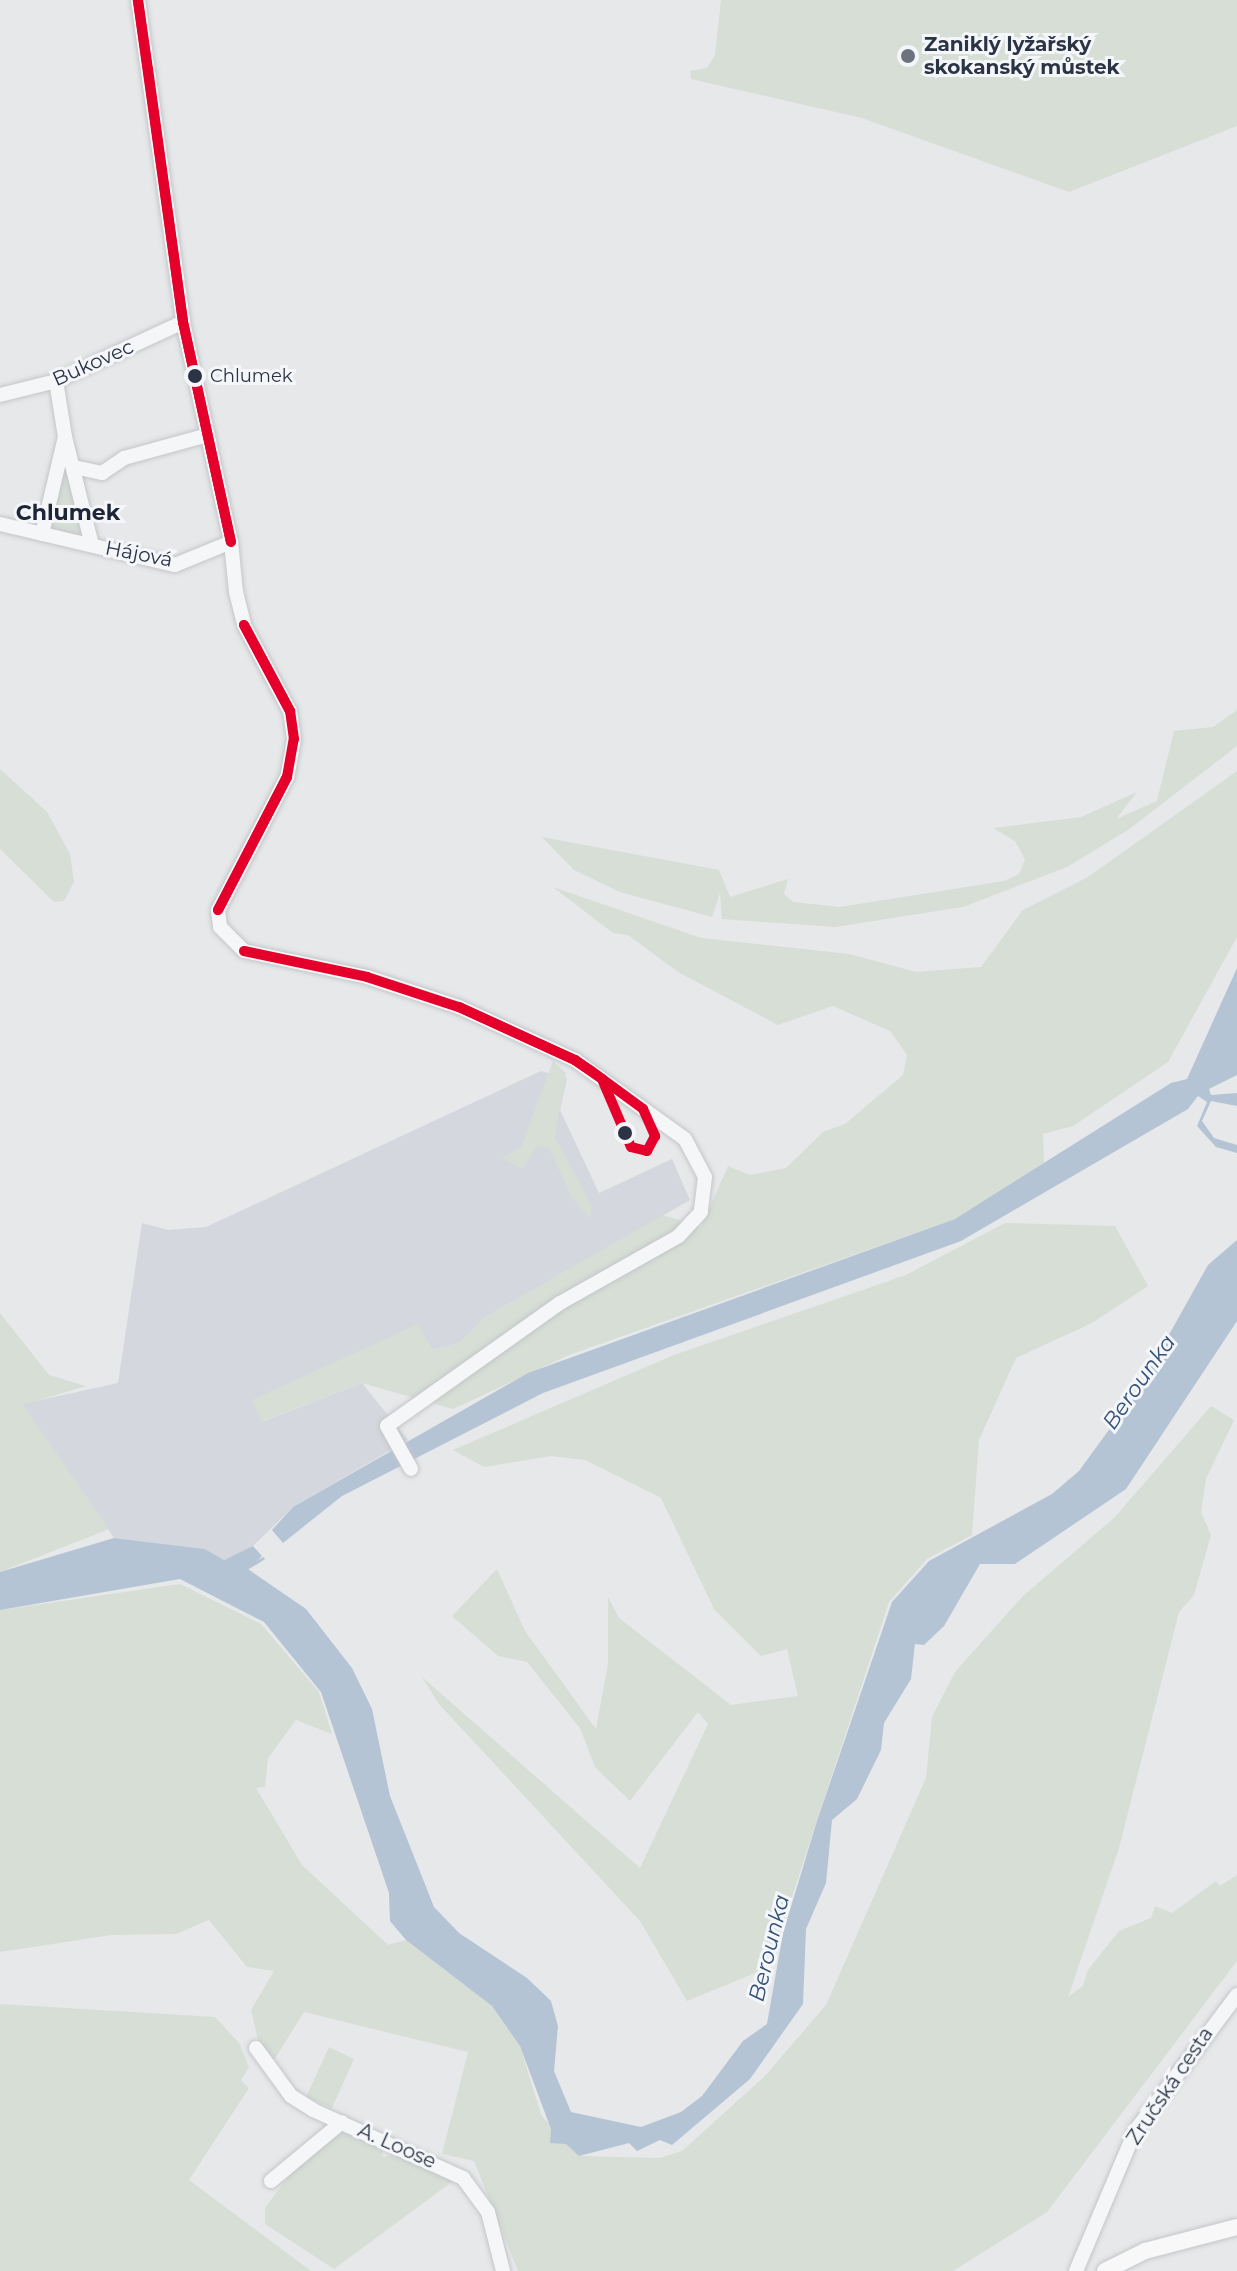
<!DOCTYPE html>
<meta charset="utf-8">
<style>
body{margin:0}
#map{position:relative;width:1237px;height:2271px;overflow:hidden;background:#e6e8ea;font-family:Montserrat,sans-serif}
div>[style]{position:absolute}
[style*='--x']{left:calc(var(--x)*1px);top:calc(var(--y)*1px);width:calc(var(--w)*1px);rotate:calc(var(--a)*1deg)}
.built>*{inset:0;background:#d4d7dd}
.green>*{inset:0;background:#d6ded6}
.water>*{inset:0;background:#b4c4d5}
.stream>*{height:3px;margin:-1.5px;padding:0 1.5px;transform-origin:1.5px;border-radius:1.5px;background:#b4c4d5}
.roads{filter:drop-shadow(0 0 2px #c4c6c8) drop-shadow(0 0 2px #c4c6c8)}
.minor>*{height:14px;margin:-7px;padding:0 7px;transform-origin:7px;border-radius:7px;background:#f5f6f7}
.major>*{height:16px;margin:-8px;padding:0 8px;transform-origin:8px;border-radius:8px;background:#f8f8f8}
.bus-1>*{height:10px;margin:-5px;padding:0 5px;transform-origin:5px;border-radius:5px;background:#e4002b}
.dots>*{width:22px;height:22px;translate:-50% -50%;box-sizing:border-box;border:4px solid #f4f6f9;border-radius:50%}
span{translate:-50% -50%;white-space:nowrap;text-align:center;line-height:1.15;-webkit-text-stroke:6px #f4f6f9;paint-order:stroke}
.bus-label{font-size:18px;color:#2b3445}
.left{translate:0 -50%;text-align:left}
.poi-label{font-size:20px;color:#2b3445;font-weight:700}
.street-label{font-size:20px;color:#2b3445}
.neighbourhood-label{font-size:22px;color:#1d2536;font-weight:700}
.water-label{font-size:22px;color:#34527a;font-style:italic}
</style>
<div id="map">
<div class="built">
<i style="clip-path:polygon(541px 1071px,567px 1078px,560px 1110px,599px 1193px,672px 1159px,690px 1200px,484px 1318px,460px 1343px,432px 1350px,418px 1325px,262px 1422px,362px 1383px,408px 1440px,293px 1507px,252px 1547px,224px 1560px,205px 1549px,114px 1538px,22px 1404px,118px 1383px,142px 1223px,168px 1230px,206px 1227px)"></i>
</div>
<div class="green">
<i style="clip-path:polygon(721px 0,1237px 0,1237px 126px,1069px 192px,862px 118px,691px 79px,690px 71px,707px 68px,715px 55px)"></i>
<i style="clip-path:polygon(64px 444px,84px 530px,76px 537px,49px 530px)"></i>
<i style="clip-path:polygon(1237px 710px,1237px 746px,1128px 830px,1067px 867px,963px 907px,835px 927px,722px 919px,720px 893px,712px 917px,620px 892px,574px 870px,542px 837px,719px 870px,730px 897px,788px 879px,784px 894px,793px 902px,840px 907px,1004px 881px,1019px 874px,1025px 859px,1015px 841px,993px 828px,1081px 817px,1137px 792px,1116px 819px,1157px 801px,1174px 731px,1213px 727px)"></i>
<i style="clip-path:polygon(0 769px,47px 812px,70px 854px,74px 882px,64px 901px,54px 902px,0 849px)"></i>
<i style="clip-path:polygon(1237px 771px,1237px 937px,1168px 1062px,1073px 1126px,1043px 1134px,1044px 1164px,955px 1219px,569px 1355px,453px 1409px,362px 1383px,261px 1422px,252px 1400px,418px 1324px,432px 1350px,460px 1343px,484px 1318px,663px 1215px,701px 1227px,728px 1166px,750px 1175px,786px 1168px,823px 1132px,845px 1124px,903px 1075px,907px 1055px,890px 1031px,833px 1006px,778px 1025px,678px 972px,628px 935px,613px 933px,553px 887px,701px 938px,849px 954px,916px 972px,981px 967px,1023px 910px,1088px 877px)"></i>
<i style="clip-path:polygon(553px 1061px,566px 1073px,555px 1137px,591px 1204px,591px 1219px,572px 1198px,549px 1148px,537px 1146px,523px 1169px,502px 1158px,521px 1147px)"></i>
<i style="clip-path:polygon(1005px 1223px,1115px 1226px,1148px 1286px,1092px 1323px,1016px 1358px,979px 1440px,972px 1535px,927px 1559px,889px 1602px,779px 1936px,760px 1971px,687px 2001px,640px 1921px,439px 1704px,422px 1677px,640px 1868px,708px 1724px,698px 1712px,630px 1801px,595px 1767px,580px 1728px,527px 1662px,498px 1656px,452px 1616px,497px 1569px,525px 1631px,596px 1729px,608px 1664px,608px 1597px,619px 1618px,731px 1705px,798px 1696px,787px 1649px,761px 1656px,714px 1609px,661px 1498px,585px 1460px,551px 1456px,484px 1467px,453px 1450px,674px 1355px,906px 1275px)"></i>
<i style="clip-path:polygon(0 1313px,49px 1375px,86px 1386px,23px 1405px,109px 1529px,0 1572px)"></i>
<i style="clip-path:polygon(1211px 1406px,1234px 1420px,1206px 1479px,1201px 1512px,1211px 1535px,1194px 1595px,1179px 1612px,1119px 1848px,1068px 1997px,1083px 1986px,1088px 1970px,1119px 1931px,1151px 1918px,1155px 1906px,1172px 1913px,1216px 1881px,1220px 1886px,1237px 1875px,1237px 1961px,1047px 2212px,953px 2271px,518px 2271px,474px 2161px,442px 2154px,468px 2052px,304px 2012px,274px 2060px,259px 2044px,251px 2010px,274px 1971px,247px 1967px,209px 1920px,176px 1934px,111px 1935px,0 1952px,0 1610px,180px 1584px,261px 1624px,319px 1692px,332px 1734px,296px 1720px,268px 1758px,265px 1787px,256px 1788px,302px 1865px,388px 1945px,406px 1940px,492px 2006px,520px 2046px,541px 2115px,579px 2156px,660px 2158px,682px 2151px,765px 2076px,826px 2005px,926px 1778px,932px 1717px,955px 1672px,1022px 1597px,1115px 1517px)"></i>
<i style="clip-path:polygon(0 2004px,215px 2017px,239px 2043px,249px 2067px,241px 2080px,249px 2088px,189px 2180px,311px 2271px,0 2271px)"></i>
<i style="clip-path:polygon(329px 2047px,354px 2059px,332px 2108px,306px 2097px)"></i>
<i style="clip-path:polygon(343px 2132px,380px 2145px,383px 2157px,396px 2154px,453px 2181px,334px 2269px,265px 2224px,265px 2208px,298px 2164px)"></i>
</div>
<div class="water">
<i style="clip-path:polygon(1237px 968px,1237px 1075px,1209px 1089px,1211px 1095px,1237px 1093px,1237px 1106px,1211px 1101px,1202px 1121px,1214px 1138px,1237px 1145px,1237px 1153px,1216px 1147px,1197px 1126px,1207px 1102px,1198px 1096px,1188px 1109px,961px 1241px,543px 1393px,342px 1496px,283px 1543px,272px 1530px,293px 1507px,528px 1373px,955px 1219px,1171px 1083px,1187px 1079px)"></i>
<i style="clip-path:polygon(1237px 1240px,1237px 1321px,1126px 1489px,1015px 1564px,980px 1564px,944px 1626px,924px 1645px,915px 1644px,911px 1679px,884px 1723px,881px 1750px,857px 1799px,832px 1820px,826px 1883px,806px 1929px,803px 2004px,750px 2079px,672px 2145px,660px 2140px,637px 2151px,629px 2143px,579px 2156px,566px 2144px,550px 2143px,551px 2129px,520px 2046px,492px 2006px,406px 1940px,390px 1921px,389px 1893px,321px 1692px,264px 1622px,180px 1579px,0 1610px,0 1572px,114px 1538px,205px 1549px,224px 1560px,253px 1546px,262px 1556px,248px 1569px,306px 1609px,352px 1668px,372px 1709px,390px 1796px,434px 1907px,459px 1933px,527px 1978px,551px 2001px,558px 2026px,554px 2071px,571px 2112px,641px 2127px,681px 2112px,702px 2096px,743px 2041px,767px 2024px,783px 1933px,817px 1821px,892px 1602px,929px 1561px,1052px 1494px,1079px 1471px,1138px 1390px,1208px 1265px)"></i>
</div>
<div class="stream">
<i style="--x:248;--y:1567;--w:17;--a:-31"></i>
</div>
<div class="roads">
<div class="minor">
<i style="--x:138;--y:0;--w:325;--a:82"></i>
<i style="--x:183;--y:322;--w:225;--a:77.7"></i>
<i style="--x:231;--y:542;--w:50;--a:84.3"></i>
<i style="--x:236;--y:592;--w:34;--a:76"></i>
<i style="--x:244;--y:625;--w:98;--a:61.9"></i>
<i style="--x:290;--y:711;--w:28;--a:82"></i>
<i style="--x:294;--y:739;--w:39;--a:100"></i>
<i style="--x:287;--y:777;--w:150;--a:117.4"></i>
<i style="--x:218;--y:910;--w:17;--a:83"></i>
<i style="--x:220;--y:927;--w:34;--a:45"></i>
<i style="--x:244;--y:951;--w:126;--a:11.9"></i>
<i style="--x:367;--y:977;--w:97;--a:18.1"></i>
<i style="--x:459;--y:1007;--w:128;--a:24.6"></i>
<i style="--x:575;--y:1060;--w:135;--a:35.7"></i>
<i style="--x:685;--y:1139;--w:43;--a:62.2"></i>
<i style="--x:705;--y:1177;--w:35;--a:97"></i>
<i style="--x:701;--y:1212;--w:33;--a:133"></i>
<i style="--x:679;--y:1236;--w:137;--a:150.6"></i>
<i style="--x:560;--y:1303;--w:212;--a:144.6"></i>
<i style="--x:387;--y:1426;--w:49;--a:60.8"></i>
<i style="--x:0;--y:395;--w:58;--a:-14"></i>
<i style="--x:56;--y:381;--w:140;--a:-24.9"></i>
<i style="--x:65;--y:437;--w:111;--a:76"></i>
<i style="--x:74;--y:467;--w:29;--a:12"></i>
<i style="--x:102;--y:473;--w:27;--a:-34"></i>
<i style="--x:124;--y:458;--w:87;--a:-15.3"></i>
<i style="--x:0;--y:524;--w:180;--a:13.2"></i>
<i style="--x:175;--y:565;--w:61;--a:-22.3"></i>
<i style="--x:42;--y:534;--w:100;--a:-76.7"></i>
<i style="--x:65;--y:437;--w:57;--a:-99.1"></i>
<i style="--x:256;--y:2048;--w:59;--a:53.9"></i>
<i style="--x:291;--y:2096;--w:26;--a:32"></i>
<i style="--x:313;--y:2110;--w:165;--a:24.4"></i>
<i style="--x:463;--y:2178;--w:42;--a:53.7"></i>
<i style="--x:488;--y:2212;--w:61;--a:75.7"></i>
<i style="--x:271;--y:2181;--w:92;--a:-39.7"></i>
<i style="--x:1076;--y:2271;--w:152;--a:-67.1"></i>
<i style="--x:1135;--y:2131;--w:170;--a:-53.1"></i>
</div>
<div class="major">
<i style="--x:1105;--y:2271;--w:45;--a:-26.6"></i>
<i style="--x:1145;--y:2251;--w:95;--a:-14.6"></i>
</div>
</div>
<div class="bus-1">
<i style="--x:138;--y:0;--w:70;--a:81.8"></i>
<i style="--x:148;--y:69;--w:255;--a:82.1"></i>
<i style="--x:183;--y:322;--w:325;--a:-98"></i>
<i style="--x:183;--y:322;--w:225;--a:77.7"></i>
<i style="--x:183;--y:322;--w:225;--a:77.7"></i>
<i style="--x:244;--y:625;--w:98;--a:61.9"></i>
<i style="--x:244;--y:625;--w:98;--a:61.9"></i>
<i style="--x:287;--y:777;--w:39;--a:-80"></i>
<i style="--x:294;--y:739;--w:28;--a:-98"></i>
<i style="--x:218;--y:910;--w:150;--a:-62.6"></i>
<i style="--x:218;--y:910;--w:150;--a:-62.6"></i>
<i style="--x:244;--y:951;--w:126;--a:11.9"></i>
<i style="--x:367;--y:977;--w:97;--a:18.1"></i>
<i style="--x:459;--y:1007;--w:128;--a:24.6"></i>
<i style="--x:459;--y:1007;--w:128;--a:24.6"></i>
<i style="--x:575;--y:1060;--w:18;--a:34"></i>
<i style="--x:590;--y:1070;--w:66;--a:36.3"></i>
<i style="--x:643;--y:1109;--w:30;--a:66"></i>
<i style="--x:655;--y:1136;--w:17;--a:118"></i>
<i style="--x:647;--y:1151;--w:16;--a:-166"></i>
<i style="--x:631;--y:1147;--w:74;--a:-113.1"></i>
<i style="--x:602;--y:1079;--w:33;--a:-145"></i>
</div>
<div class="dots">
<i style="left:908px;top:56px;background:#6c737f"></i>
<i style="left:195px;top:376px;background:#2b3445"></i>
<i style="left:625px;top:1133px;background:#2b3445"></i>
</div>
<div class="bus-label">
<span class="left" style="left:210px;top:376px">Chlumek</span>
</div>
<div class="poi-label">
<span class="left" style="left:924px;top:56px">Zaniklý lyžařský<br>skokanský můstek</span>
</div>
<div class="street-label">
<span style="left:93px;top:363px;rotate:-24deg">Bukovec</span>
<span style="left:139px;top:554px;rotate:11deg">Hájová</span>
<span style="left:1170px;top:2086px;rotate:-56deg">Zručská cesta</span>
<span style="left:397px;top:2146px;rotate:24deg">A. Loose</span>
</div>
<div class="neighbourhood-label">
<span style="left:68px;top:513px">Chlumek</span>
</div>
<div class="water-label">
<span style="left:1139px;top:1382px;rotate:-55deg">Berounka</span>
<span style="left:769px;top:1948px;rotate:-76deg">Berounka</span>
</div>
</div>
